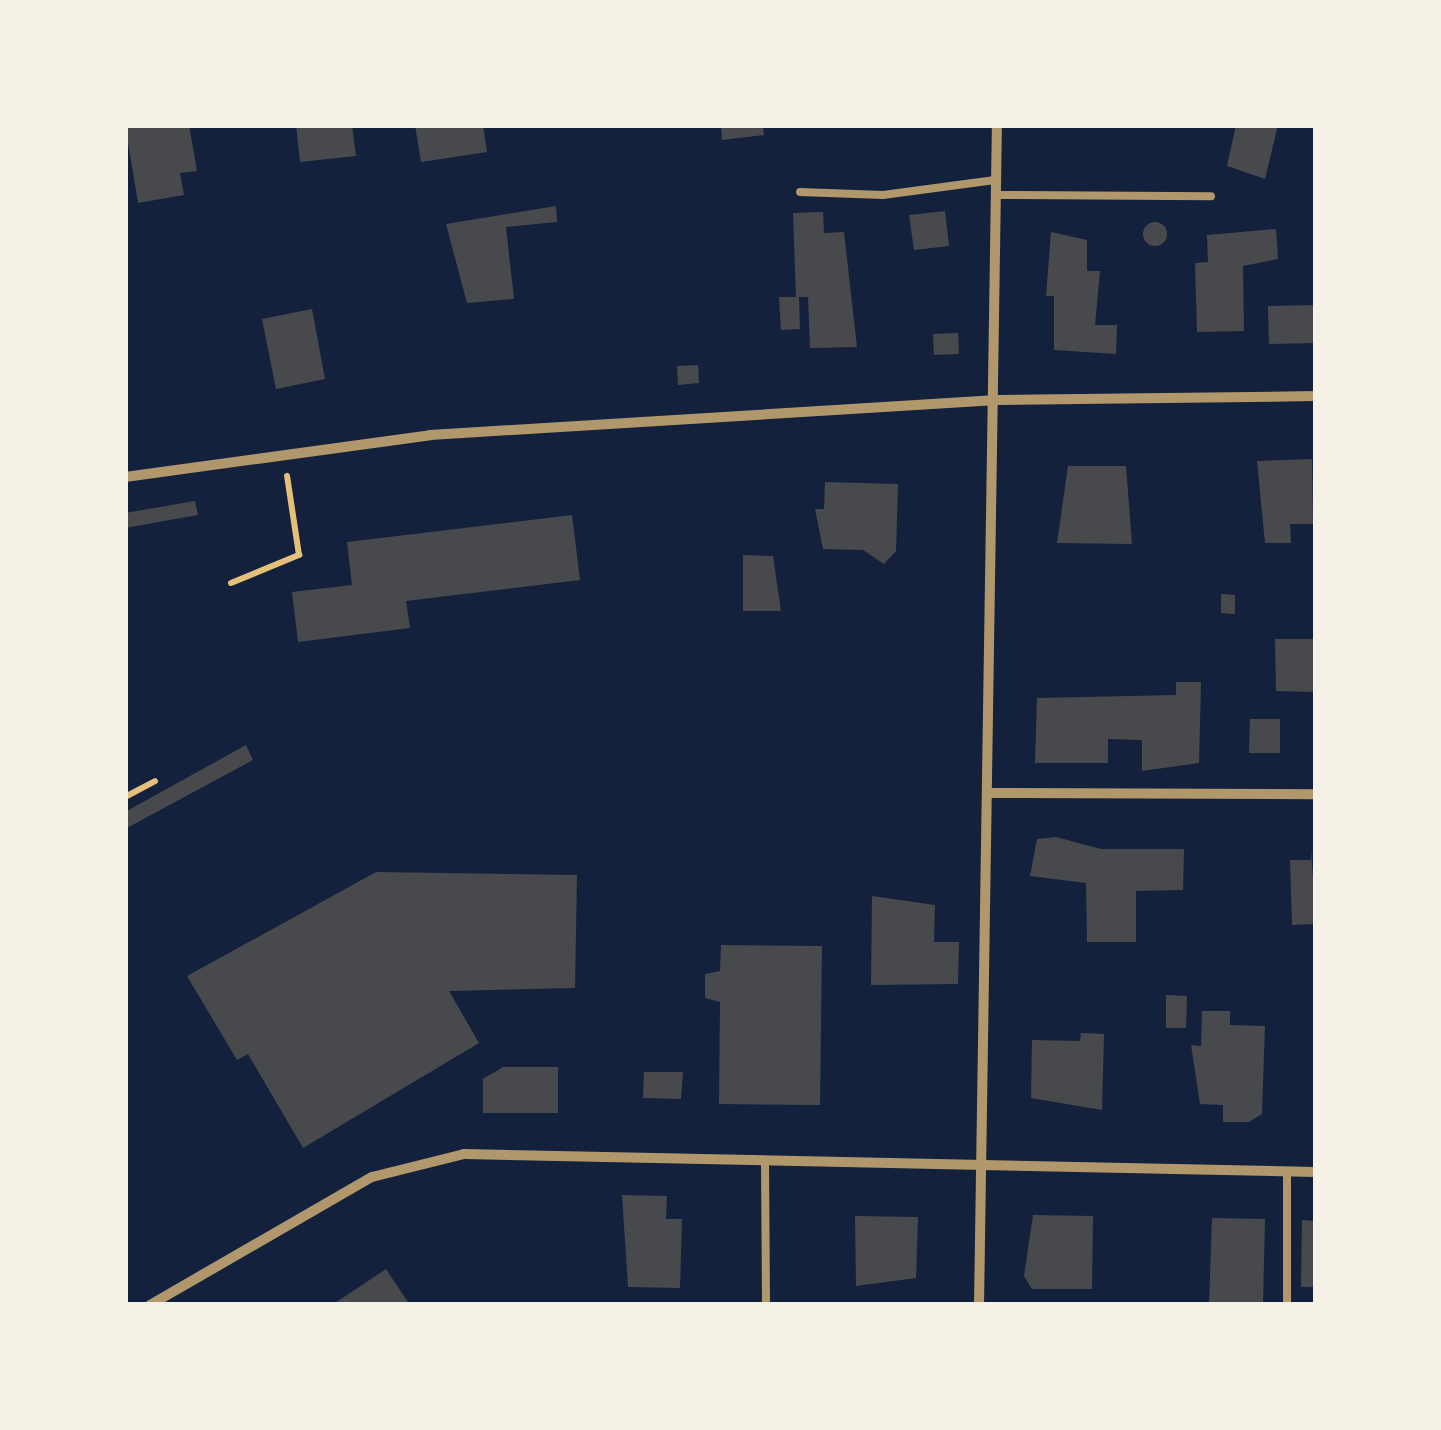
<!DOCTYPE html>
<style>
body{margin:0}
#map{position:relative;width:1441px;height:1430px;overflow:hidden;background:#14213d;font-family:Figtree,sans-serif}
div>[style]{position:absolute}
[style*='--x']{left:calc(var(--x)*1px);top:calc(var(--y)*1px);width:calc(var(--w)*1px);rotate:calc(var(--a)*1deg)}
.building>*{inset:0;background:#48494c}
.round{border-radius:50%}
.path>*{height:6px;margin:-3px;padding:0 3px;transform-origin:3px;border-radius:3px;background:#e5c07b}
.service>*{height:8px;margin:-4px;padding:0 4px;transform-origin:4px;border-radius:4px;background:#b1986c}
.minor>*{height:10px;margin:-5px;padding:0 5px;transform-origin:5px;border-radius:5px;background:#b1986c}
span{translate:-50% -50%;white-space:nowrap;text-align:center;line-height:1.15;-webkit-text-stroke:8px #f6f1e7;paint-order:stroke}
.frame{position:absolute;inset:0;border:128px solid #f6f1e7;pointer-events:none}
</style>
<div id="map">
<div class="building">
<i style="clip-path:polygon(125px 125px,189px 125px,197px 171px,180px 173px,184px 195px,138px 203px)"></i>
<i style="clip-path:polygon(296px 125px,352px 125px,356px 156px,300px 162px)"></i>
<i style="clip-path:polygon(415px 125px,483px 125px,487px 152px,421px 162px)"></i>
<i style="clip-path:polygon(721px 125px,763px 125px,764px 135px,722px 140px)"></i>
<i style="clip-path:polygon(1236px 125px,1278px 125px,1265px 179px,1227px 166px)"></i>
<i style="clip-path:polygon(556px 206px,557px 222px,506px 227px,514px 299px,467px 303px,446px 224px)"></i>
<i style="clip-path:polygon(945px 211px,949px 246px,914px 250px,909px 215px)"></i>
<i style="clip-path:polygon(823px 212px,824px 233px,844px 232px,857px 347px,810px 348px,808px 297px,799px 297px,800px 329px,781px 330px,779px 297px,796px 297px,793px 213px)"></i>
<i class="round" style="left:1143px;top:222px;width:24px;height:24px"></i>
<i style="clip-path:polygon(1276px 229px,1278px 259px,1243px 266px,1244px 331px,1197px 332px,1195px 263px,1208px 262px,1207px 235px)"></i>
<i style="clip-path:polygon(1051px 232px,1087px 240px,1087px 271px,1100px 271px,1095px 325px,1117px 325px,1116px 354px,1054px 350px,1054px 296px,1046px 296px)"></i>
<i style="clip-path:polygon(1316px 305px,1316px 343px,1269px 344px,1268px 306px)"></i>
<i style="clip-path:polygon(312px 309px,325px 379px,276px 389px,262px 319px)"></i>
<i style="clip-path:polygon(958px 333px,959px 354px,934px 355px,933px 334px)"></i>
<i style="clip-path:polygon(698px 365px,699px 383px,678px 385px,677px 366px)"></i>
<i style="clip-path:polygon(1312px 459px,1313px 524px,1290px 524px,1291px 543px,1265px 543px,1257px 461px)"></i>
<i style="clip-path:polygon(1068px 466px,1126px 466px,1132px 544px,1057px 543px)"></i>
<i style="clip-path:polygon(825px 482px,898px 484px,896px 551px,884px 564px,863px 550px,823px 549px,815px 509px,824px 509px)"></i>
<i style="clip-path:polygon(195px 501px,198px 515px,125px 528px,125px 513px)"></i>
<i style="clip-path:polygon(572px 515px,580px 580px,406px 601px,410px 628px,298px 642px,292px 592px,352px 585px,347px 542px)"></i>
<i style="clip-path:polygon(743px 555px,773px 556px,781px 611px,743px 611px)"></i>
<i style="clip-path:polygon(1221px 594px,1235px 595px,1235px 614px,1221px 613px)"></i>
<i style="clip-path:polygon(1275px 639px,1316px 639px,1316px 692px,1276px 691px)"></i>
<i style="clip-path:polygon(1176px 682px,1201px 682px,1199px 763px,1142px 771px,1142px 740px,1108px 739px,1108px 763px,1035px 763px,1037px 698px,1176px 695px)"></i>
<i style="clip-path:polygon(1250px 719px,1280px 719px,1280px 753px,1249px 753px)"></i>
<i style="clip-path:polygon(246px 745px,253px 760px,125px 829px,125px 812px)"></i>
<i style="clip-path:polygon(1056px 837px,1101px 849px,1184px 849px,1183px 890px,1136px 891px,1136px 942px,1087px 942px,1086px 883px,1030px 876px,1037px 839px)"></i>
<i style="clip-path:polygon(1311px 848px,1316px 924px,1292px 925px,1290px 860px,1311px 860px)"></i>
<i style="clip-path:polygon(376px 872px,577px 875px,575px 988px,449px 991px,479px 1043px,303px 1148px,248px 1054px,237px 1060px,187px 976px)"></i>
<i style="clip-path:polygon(872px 896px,935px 905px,934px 942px,959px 942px,958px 984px,871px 985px)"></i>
<i style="clip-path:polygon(721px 945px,822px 946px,820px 1105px,719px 1104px,720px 1002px,705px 998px,705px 974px,720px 971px)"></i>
<i style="clip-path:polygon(1166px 995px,1187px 996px,1186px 1028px,1166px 1028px)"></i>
<i style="clip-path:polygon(1202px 1011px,1230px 1011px,1230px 1025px,1265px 1026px,1262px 1114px,1249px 1122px,1223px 1122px,1223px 1105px,1200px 1104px,1191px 1045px,1201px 1046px)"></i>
<i style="clip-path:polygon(1081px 1033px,1104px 1034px,1102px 1110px,1031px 1098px,1032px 1040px,1080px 1041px)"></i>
<i style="clip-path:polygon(503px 1067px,558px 1067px,558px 1113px,483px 1113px,483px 1079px)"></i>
<i style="clip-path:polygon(644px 1072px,683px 1072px,681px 1099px,643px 1098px)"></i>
<i style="clip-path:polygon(622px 1195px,667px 1196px,666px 1219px,682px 1219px,680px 1288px,628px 1287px)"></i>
<i style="clip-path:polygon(1033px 1215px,1093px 1216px,1092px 1289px,1032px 1289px,1024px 1276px)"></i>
<i style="clip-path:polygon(855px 1216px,918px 1217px,916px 1278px,856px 1286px)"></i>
<i style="clip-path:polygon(1212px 1218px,1265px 1219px,1263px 1305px,1209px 1305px)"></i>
<i style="clip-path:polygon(1302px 1220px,1316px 1221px,1316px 1287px,1301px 1287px)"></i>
<i style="clip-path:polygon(386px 1269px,410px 1305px,332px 1305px)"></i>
</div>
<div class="path">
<i style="--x:231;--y:583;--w:74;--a:-22.4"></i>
<i style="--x:299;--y:555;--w:80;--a:-98.6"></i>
<i style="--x:125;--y:797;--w:34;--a:-28"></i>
</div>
<div class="service">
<i style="--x:800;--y:192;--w:83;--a:2.1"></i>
<i style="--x:883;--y:195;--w:113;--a:-7.6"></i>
<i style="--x:995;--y:195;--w:216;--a:0.3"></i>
<i style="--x:765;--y:1160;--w:145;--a:89.6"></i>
<i style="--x:1287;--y:1171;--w:134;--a:90"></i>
</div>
<div class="minor">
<i style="--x:125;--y:477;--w:308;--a:-7.8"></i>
<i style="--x:430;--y:435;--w:568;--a:-3.53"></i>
<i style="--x:997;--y:400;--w:319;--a:-0.7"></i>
<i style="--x:987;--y:793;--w:329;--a:0.2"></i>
<i style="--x:150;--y:1305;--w:256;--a:-30"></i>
<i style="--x:372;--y:1177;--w:95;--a:-14"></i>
<i style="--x:464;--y:1154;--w:852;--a:1.21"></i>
<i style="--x:979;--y:1305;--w:1180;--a:-89.13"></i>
</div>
<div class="frame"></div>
</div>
